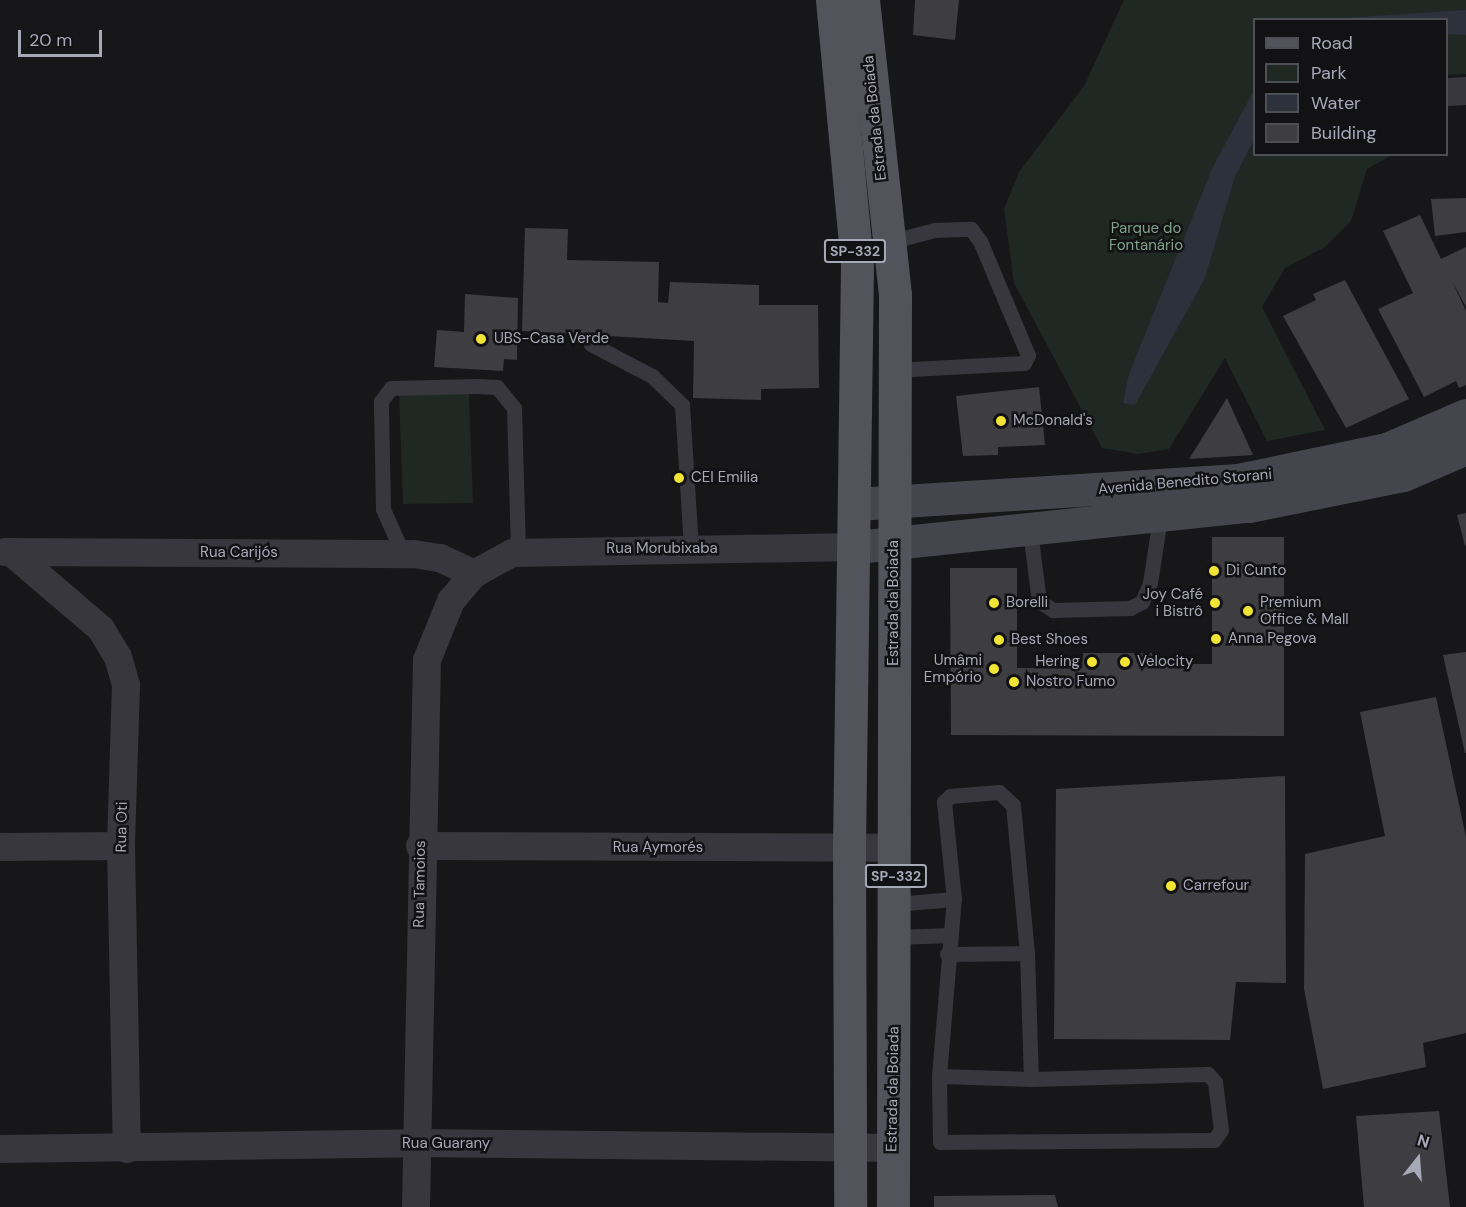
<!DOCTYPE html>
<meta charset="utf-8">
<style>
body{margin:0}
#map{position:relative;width:1466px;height:1207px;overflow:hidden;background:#171618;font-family:"DM Sans",sans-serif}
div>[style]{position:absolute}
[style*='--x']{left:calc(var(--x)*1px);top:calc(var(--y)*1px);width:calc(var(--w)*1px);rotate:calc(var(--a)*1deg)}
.green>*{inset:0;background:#202823}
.water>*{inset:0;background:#2c313c}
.building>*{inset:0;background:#3e3d42}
.service>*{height:15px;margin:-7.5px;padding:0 7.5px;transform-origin:7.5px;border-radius:7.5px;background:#38373d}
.minor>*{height:28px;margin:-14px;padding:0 14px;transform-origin:14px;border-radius:14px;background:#38373d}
.secondary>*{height:33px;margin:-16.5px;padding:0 16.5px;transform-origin:16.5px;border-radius:16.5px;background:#45454d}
.primary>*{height:33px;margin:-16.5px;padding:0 16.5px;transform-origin:16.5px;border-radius:16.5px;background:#53535c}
.dots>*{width:16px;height:16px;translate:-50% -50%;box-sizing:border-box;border:3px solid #121113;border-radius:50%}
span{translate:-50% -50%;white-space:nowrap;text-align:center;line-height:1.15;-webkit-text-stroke:5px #121113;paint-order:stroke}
.shield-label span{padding:2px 4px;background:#121113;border:2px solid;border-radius:4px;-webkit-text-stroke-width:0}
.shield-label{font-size:14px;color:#a8a9b8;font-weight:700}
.street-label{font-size:15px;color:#a8a9b8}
.park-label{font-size:15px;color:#7fa38b}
.poi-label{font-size:15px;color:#a8a9b8}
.left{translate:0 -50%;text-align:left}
.right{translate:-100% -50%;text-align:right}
.legend{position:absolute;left:1253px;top:18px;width:195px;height:138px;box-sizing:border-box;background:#121113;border:2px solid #4e4e55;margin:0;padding:8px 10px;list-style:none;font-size:18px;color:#a8a9b8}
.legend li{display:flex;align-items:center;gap:12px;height:30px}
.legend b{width:30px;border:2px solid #4e4e55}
.north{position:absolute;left:1388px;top:1129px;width:60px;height:60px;-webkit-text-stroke:4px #121113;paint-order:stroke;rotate:17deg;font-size:16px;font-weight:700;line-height:24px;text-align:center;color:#a8a9b8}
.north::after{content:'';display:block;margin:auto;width:21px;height:27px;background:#a8a9b8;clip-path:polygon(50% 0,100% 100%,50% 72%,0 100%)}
.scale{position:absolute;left:18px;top:30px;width:84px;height:27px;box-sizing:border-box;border:3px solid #a8a9b8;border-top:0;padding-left:8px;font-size:18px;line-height:21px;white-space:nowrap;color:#a8a9b8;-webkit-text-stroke:4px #121113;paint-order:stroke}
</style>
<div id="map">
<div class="green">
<i style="clip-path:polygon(1124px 0,1466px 0,1466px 74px,1447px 75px,1446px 20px,1254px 20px,1254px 154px,1392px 155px,1367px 169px,1351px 221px,1325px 247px,1285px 268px,1262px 307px,1325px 430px,1267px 441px,1225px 358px,1169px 449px,1138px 454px,1102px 448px,1014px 283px,1004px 209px,1019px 172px,1084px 86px)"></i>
<i style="clip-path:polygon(469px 393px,473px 503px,403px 504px,399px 394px)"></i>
</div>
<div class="water">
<i style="clip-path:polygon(1466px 10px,1466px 35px,1447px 34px,1446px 20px,1330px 19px)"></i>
<i style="clip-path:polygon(1254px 90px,1254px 140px,1235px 176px,1205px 278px,1135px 405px,1123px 403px,1129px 374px,1212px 169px)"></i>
</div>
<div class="building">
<i style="clip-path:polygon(915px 0,959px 0,955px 40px,913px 35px)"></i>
<i style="clip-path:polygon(1466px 198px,1466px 232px,1435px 236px,1431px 199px)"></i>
<i style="clip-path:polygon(1420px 215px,1441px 259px,1466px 247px,1466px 307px,1452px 281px,1466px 311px,1466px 385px,1459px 388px,1456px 381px,1424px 397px,1378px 309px,1413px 293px,1383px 231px)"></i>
<i style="clip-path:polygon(525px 228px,568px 229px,567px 260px,659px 262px,658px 302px,668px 303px,670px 282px,759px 285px,759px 305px,818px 305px,819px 388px,761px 389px,761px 400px,693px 398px,694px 341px,522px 331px)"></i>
<i style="clip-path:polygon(1345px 280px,1409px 399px,1346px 428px,1283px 316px,1316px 300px,1313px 294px)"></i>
<i style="clip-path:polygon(465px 294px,518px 298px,517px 360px,504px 359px,503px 371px,434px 367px,437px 330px,464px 332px)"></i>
<i style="clip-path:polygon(1039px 387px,1045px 445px,998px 447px,998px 455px,963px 456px,956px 396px)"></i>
<i style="clip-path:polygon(1227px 398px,1253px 455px,1189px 459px)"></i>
<i style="clip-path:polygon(1466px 513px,1466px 545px,1465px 546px,1457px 515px)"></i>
<i style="clip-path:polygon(1212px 537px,1284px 537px,1284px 736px,951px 735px,950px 568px,1017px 568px,1017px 668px,1082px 668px,1083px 653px,1152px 653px,1152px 664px,1212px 664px)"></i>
<i style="clip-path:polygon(1466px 652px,1466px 753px,1465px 753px,1443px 655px)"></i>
<i style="clip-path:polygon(1436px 697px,1466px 837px,1466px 1033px,1423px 1043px,1426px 1067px,1323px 1089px,1304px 989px,1305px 854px,1385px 836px,1360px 712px)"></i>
<i style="clip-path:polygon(1285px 776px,1286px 983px,1236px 982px,1230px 1040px,1054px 1039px,1056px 789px)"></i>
<i style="clip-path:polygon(1439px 1111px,1450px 1207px,1364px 1207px,1356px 1116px)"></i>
<i style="clip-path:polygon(1055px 1195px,1058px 1207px,934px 1207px,934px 1196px)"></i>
</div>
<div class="service">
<i style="--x:889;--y:242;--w:47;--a:-14.9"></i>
<i style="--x:934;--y:230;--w:37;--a:-2"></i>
<i style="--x:971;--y:229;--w:15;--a:53"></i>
<i style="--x:980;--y:241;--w:124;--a:67.2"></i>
<i style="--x:1028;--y:355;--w:9;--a:117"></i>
<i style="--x:1024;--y:363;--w:130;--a:176.9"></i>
<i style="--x:591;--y:344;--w:69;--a:27.7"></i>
<i style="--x:652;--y:376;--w:42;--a:44"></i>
<i style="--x:682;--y:405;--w:145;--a:86.4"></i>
<i style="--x:1030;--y:531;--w:71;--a:82.7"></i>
<i style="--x:1039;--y:601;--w:17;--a:33"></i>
<i style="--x:1053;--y:610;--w:77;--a:-1.5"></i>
<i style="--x:1130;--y:608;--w:13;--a:-27"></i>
<i style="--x:1142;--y:602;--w:21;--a:-67"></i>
<i style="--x:1150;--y:583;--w:66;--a:-81.3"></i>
<i style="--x:403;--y:554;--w:49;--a:-114"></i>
<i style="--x:383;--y:509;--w:108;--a:-91.1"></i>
<i style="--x:381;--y:401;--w:16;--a:-52"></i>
<i style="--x:391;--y:388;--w:85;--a:-1.3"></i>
<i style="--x:476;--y:386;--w:21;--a:3"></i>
<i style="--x:497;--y:387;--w:27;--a:51"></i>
<i style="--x:514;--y:408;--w:144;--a:88.4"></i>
<i style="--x:895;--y:904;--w:59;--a:-4.8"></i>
<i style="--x:895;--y:937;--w:56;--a:-2"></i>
<i style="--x:947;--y:954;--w:80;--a:-0.7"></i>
<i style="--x:939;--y:1076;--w:92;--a:1.9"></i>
<i style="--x:1031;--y:1079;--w:177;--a:-1.6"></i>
<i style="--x:1208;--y:1074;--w:11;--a:49"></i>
<i style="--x:1215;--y:1082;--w:48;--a:82.9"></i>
<i style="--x:1221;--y:1130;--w:12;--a:125"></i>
<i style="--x:1214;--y:1140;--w:274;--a:179.6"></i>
<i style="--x:940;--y:1142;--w:66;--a:-90.9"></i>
<i style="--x:939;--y:1076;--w:178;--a:-85.2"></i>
<i style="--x:954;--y:899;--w:98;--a:-95.9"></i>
<i style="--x:944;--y:802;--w:8;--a:-45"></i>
<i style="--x:950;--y:796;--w:49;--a:-4.7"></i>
<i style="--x:999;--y:792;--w:19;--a:43"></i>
<i style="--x:1013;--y:805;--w:149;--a:84.6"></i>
<i style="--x:1027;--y:953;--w:126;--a:88.2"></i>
</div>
<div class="minor">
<i style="--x:1448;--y:92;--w:18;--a:-3"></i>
<i style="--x:5;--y:552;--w:409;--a:0.3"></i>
<i style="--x:414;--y:554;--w:26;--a:9"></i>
<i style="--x:440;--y:558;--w:38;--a:25"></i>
<i style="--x:11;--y:552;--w:118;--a:40.5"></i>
<i style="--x:101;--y:629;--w:33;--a:59"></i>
<i style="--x:118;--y:657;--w:29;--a:74"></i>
<i style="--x:126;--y:685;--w:161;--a:91.8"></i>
<i style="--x:121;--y:846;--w:303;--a:88.9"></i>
<i style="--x:420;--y:846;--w:476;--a:0.2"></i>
<i style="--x:0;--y:847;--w:121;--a:-0.5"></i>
<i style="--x:0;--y:1149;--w:417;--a:-0.8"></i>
<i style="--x:417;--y:1143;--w:476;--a:0.6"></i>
<i style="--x:416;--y:1207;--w:547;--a:-88.85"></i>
<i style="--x:427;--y:660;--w:64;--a:-67.9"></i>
<i style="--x:451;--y:601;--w:35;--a:-50"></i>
<i style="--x:474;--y:574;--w:43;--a:-28.9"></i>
<i style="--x:512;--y:553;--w:344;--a:-1"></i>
</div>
<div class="secondary">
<i style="--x:856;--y:504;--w:383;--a:-3.6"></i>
<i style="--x:1238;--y:480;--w:152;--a:-11.8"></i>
<i style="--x:1387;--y:449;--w:86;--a:-23.3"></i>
<i style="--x:856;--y:547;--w:395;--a:-6"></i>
<i style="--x:1249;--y:506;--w:157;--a:-11.4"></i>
<i style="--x:1403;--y:475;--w:69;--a:-23.2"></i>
</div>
<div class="primary">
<i style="--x:832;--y:0;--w:267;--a:84.6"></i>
<i style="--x:857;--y:266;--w:583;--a:90.79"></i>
<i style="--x:849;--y:849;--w:358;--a:89.8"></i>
<i style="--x:863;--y:0;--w:297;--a:83.8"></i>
<i style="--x:895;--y:295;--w:912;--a:90.13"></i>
</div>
<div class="dots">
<i style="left:481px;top:339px;background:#f2e434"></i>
<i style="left:1001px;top:421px;background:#f2e434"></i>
<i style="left:679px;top:478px;background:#f2e434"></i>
<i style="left:1214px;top:571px;background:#f2e434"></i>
<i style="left:994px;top:603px;background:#f2e434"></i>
<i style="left:1215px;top:603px;background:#f2e434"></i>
<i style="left:1248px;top:611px;background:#f2e434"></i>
<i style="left:1216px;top:639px;background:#f2e434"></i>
<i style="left:999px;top:640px;background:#f2e434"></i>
<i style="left:1092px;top:662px;background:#f2e434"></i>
<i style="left:1125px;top:662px;background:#f2e434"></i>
<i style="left:994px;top:669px;background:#f2e434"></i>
<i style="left:1014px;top:682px;background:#f2e434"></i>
<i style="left:1171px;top:886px;background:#f2e434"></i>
</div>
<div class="shield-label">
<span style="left:855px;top:251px">SP-332</span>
<span style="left:896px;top:876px">SP-332</span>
</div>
<div class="street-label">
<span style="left:875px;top:118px;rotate:-96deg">Estrada da Boiada</span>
<span style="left:1185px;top:482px;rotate:-5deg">Avenida Benedito Storani</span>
<span style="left:662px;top:549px">Rua Morubixaba</span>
<span style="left:239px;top:553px">Rua Carijós</span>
<span style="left:894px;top:603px;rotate:-90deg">Estrada da Boiada</span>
<span style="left:122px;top:827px;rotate:-89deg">Rua Oti</span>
<span style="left:658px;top:848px">Rua Aymorés</span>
<span style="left:420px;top:884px;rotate:-89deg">Rua Tamoios</span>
<span style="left:893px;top:1089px;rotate:-89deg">Estrada da Boiada</span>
<span style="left:446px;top:1144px">Rua Guarany</span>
</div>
<div class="park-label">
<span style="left:1146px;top:237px">Parque do<br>Fontanário</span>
</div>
<div class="poi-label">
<span class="left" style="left:494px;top:339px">UBS-Casa Verde</span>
<span class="left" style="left:1013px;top:421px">McDonald's</span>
<span class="left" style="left:691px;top:478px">CEI Emilia</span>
<span class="left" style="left:1226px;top:571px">Di Cunto</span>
<span class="right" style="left:1203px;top:603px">Joy Café<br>i Bistrô</span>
<span class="left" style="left:1260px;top:611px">Premium<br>Office &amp; Mall</span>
<span class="left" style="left:1006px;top:603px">Borelli</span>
<span class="left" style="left:1228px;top:639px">Anna Pegova</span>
<span class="left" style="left:1011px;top:640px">Best Shoes</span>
<span class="right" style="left:982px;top:669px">Umâmi<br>Empório</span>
<span class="right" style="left:1080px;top:662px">Hering</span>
<span class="left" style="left:1137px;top:662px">Velocity</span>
<span class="left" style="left:1026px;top:682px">Nostro Fumo</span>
<span class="left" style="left:1183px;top:886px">Carrefour</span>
</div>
<ul class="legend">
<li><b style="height:8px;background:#53535c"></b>Road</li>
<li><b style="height:16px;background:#202823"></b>Park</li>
<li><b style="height:16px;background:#2c313c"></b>Water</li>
<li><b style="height:16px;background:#3e3d42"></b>Building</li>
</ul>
<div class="north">N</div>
<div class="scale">20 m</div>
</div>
